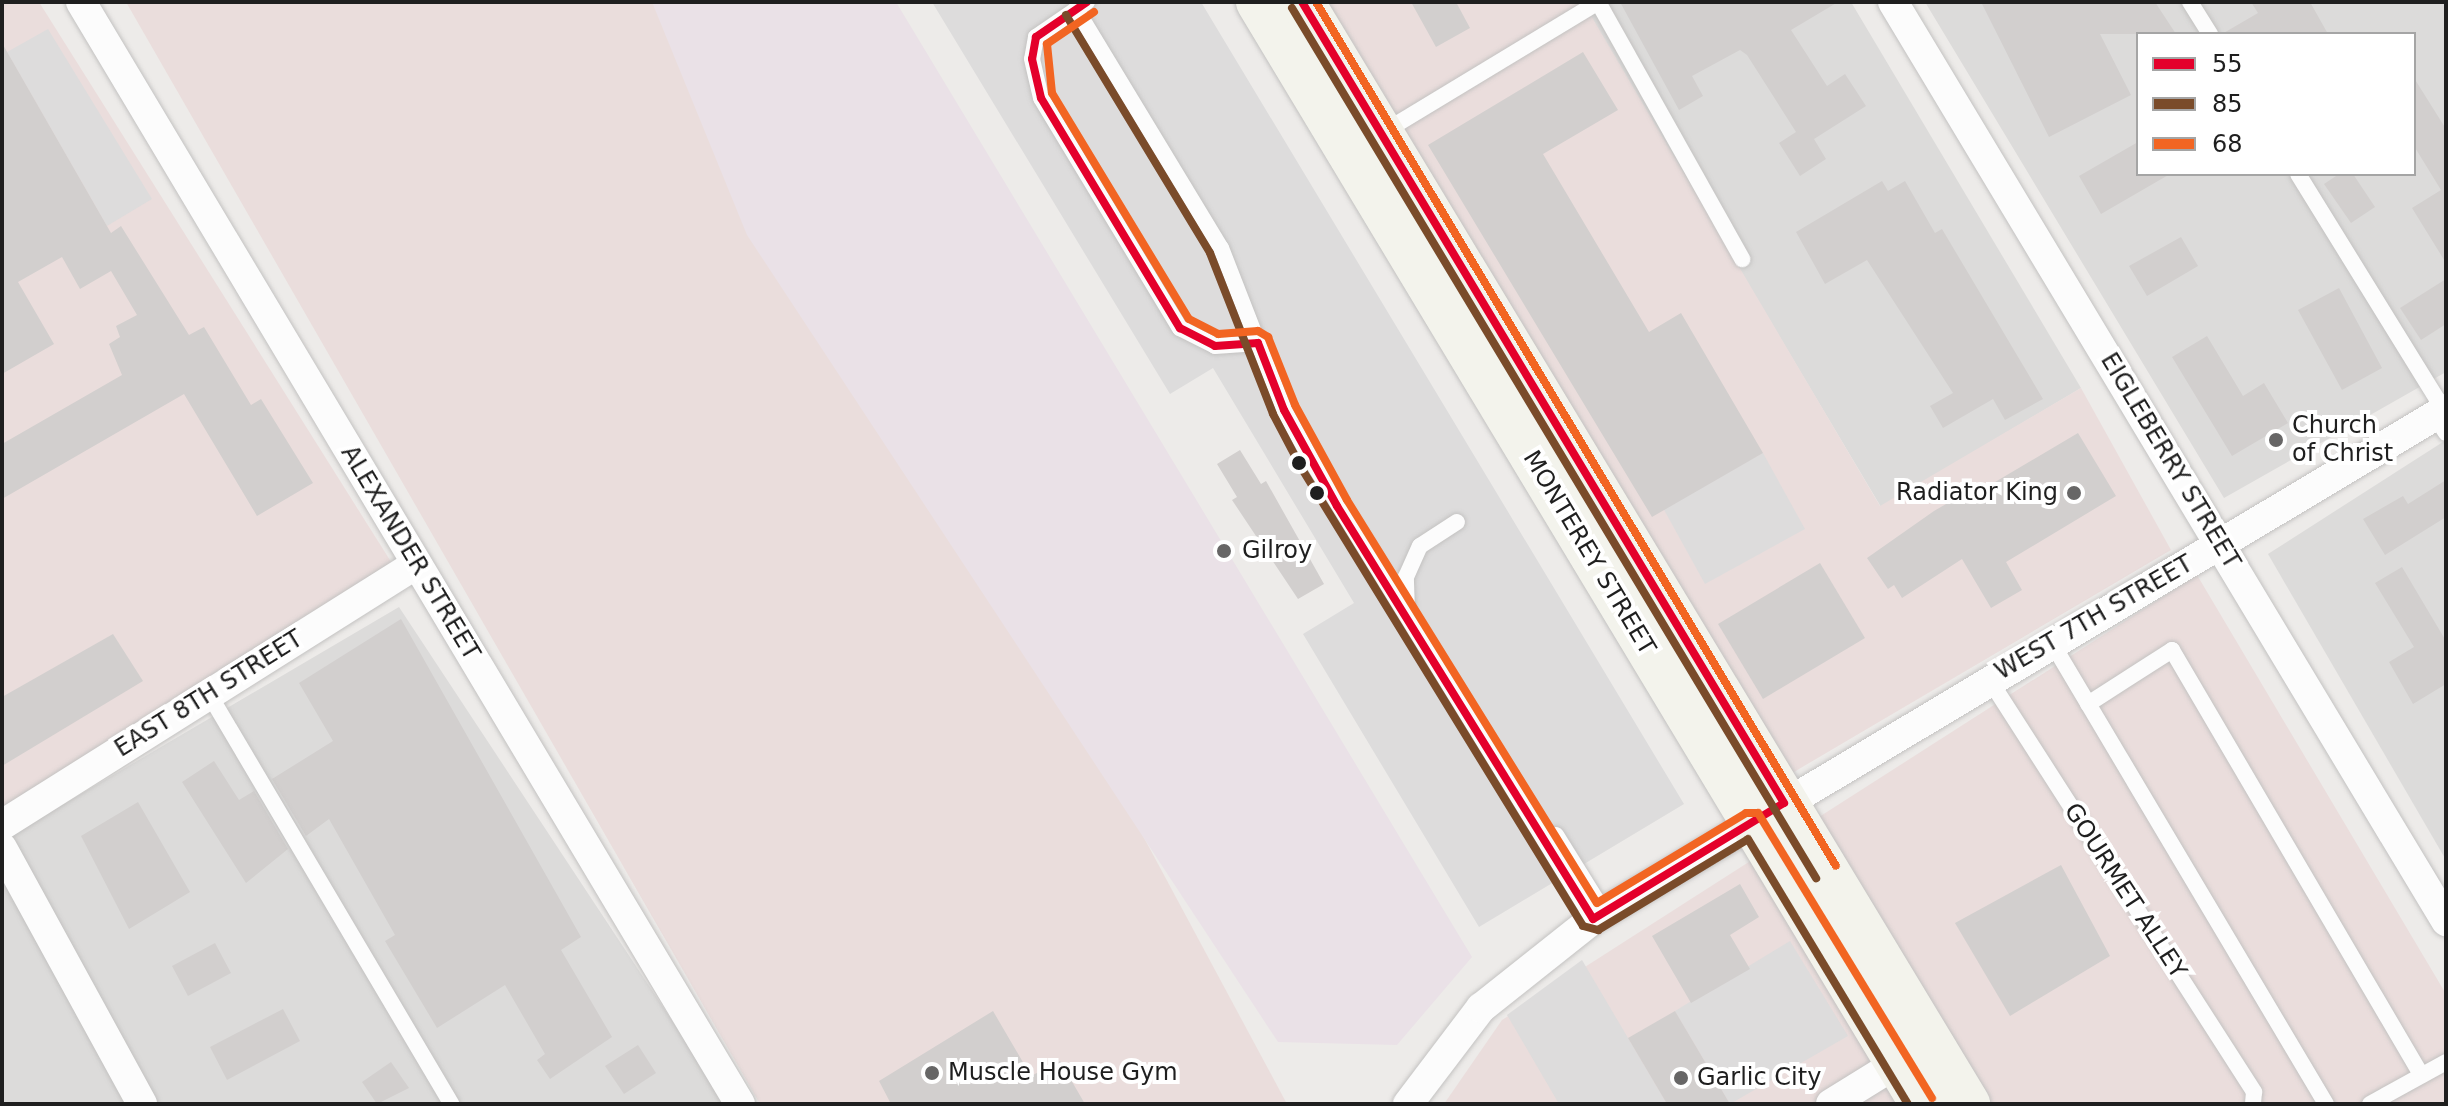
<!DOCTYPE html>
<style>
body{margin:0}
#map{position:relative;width:2448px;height:1106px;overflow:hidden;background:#edebe9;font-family:"DejaVu Sans",sans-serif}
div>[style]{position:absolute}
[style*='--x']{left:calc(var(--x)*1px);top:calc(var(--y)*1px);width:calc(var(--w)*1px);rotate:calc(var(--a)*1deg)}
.residential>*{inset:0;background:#dcdbda}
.commercial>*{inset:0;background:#eadddc}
.industrial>*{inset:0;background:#eae1e7}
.parking>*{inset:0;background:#dddcdc}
.building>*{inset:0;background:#d2cfce}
.roads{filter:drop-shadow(0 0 2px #c3c2c1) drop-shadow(0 0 2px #c3c2c1)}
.service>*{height:16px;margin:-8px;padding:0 8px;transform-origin:8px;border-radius:8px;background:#fcfcfc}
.minor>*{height:30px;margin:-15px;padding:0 15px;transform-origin:15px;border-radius:15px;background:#fcfcfc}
.secondary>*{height:44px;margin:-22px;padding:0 22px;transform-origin:22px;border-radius:22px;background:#f3f3ec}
.bus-1>*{height:8px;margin:-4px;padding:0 4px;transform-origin:4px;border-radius:4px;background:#e4002b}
.bus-2>*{height:8px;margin:-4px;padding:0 4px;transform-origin:4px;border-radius:4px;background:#7a4b2a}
.bus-3>*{height:8px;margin:-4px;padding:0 4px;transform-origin:4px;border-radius:4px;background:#f26522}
.dots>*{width:22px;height:22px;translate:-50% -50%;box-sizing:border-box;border:4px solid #fff;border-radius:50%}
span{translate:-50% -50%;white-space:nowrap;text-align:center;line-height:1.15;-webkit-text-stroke:8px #fff;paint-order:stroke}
.poi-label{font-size:24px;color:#1f1f1f}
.left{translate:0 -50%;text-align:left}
.right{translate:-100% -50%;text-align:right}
.street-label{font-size:24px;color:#1f1f1f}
.frame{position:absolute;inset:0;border:4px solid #1f1f1f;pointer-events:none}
.legend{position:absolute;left:2136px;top:32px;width:280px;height:144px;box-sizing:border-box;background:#fff;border:2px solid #a5a5a5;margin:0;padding:10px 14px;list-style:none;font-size:24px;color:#1f1f1f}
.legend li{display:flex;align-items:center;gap:16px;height:40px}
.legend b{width:40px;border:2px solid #a5a5a5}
</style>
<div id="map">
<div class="residential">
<i style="clip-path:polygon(1851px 2px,2081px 388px,1881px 507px,1581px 3px)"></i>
<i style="clip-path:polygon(evenodd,1925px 2px,2446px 2px,2446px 372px,2224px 498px,1925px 2px,2138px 34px,2414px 34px,2414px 174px,2138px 174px,2138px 34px)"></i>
<i style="clip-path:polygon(2446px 440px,2446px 860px,2268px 554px)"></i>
<i style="clip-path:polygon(399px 607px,727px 1104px,2px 1104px,2px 819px,18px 831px)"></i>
</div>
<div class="commercial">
<i style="clip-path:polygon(2px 2px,39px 2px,393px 565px,2px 811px)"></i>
<i style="clip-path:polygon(126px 2px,695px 2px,1287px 1104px,760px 1104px)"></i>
<i style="clip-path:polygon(1323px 2px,1583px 2px,1880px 506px,2081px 388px,2171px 550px,1782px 779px)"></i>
<i style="clip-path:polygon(2197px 575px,2446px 994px,2446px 1104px,1444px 1104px,1502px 1020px)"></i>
</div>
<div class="industrial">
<i style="clip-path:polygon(652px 2px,896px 2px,1472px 957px,1397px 1045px,1278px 1042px,747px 235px)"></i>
</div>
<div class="parking">
<i style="clip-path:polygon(932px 2px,1201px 2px,1684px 804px,1479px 927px,1303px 634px,1354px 603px,1213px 368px,1170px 394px)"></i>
<i style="clip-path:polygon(48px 29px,152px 199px,107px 226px,7px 52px)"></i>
<i style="clip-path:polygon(1763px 453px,1805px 529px,1705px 584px,1663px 508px)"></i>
<i style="clip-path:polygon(1790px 941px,1848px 1036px,1730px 1104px,1675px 1011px)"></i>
<i style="clip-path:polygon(1582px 960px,1667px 1104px,1559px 1104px,1507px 1015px)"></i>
</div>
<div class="building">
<i style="clip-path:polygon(1411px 2px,1456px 2px,1470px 28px,1436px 47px)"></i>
<i style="clip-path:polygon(1620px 2px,1838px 2px,1791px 30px,1827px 86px,1845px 74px,1866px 106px,1814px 139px,1826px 159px,1800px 176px,1779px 143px,1796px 132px,1747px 55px,1740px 50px,1692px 76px,1703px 96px,1679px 110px)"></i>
<i style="clip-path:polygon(1981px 2px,2155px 2px,2176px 34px,2100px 34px,2131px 95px,2049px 137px)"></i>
<i style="clip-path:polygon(2251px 2px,2310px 2px,2328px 34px,2222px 34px,2258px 13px)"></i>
<i style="clip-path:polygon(2px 43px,111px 233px,121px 226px,189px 335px,204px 327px,251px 405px,261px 399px,313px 483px,257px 516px,184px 394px,2px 499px,2px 444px,122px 375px,109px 344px,120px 337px,116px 326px,137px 315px,111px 271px,80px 289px,62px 257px,18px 282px,54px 344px,2px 374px)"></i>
<i style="clip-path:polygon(1583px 52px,1618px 110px,1543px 154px,1649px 332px,1681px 313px,1763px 453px,1652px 517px,1428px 145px)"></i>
<i style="clip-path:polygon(2414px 78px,2446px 129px,2446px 263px,2412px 208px,2441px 190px,2414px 146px)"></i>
<i style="clip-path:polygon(2138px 142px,2138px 174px,2170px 174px,2101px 214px,2079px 176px)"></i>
<i style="clip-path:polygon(2339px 174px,2353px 174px,2375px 207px,2351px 223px,2324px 184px)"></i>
<i style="clip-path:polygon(1882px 181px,1888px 191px,1905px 181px,1935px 233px,1942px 229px,2043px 399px,2005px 420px,1993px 399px,1943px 428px,1930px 406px,1953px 393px,1867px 260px,1825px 284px,1796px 232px)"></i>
<i style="clip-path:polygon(2181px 237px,2198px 266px,2147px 296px,2129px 266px)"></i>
<i style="clip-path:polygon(2446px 279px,2446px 324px,2421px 340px,2400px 308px)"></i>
<i style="clip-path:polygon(2339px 288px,2382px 368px,2342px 390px,2298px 310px)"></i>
<i style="clip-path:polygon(2207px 336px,2243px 396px,2264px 383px,2288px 423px,2232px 456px,2172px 357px)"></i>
<i style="clip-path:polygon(2078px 433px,2116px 496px,2006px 562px,2022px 590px,1991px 608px,1962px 559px,1902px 598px,1894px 585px,1888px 589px,1867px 558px,1934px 511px,1965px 493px,1968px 498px)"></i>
<i style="clip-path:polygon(1240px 450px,1261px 484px,1266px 481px,1324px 584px,1298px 599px,1232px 500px,1237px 497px,1217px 464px)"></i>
<i style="clip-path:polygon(2446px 480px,2446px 517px,2385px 555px,2363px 519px,2403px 496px,2408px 504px)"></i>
<i style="clip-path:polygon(1820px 563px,1865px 638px,1763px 699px,1718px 624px)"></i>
<i style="clip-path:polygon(2402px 567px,2446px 641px,2446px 684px,2413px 704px,2389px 662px,2414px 647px,2375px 583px)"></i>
<i style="clip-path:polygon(401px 619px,581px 937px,561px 950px,612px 1037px,550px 1079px,537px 1060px,545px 1054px,505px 985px,437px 1028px,385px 941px,395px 935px,329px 819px,306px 836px,272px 779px,333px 741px,299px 683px)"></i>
<i style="clip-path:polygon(113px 634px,143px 681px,2px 766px,2px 697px)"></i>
<i style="clip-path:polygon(214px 761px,239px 800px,254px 791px,288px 849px,246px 883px,182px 782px)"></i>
<i style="clip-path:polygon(138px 802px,190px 892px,129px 929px,81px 836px)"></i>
<i style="clip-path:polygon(2061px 865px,2110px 956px,2010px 1016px,1955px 923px)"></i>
<i style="clip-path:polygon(1740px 884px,1759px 917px,1730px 935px,1750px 969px,1691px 1003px,1652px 936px)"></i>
<i style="clip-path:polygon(215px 943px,231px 973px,188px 996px,172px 966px)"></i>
<i style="clip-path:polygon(283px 1009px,300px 1041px,227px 1080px,210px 1047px)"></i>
<i style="clip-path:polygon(993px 1011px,1031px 1076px,1060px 1061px,1085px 1104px,891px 1104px,879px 1081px)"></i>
<i style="clip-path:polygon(1675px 1011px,1730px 1104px,1667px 1104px,1628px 1038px)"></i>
<i style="clip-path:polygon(638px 1045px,656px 1073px,624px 1094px,605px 1066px)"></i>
<i style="clip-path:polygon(391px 1062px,409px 1088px,377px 1104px,362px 1082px)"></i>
</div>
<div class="roads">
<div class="service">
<i style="--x:1087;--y:2;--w:62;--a:145.5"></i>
<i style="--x:1036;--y:37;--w:22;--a:100"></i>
<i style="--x:1032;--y:59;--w:40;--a:77"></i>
<i style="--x:1041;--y:98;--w:269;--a:58.9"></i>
<i style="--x:1180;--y:328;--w:39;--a:27"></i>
<i style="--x:1215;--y:346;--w:43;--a:-4"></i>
<i style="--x:2190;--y:2;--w:38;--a:58"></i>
<i style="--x:1076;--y:9;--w:280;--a:58.8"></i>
<i style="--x:1221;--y:248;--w:174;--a:68.7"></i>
<i style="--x:1284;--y:410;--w:60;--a:61.3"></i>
<i style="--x:1313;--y:463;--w:535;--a:58.45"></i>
<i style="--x:1382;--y:133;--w:253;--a:-31.2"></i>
<i style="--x:1598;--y:2;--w:295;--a:60.7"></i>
<i style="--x:2298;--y:174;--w:278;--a:58.3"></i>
<i style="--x:2435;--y:416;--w:20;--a:57"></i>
<i style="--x:1407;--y:611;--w:34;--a:-92"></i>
<i style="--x:1406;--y:577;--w:34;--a:-66"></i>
<i style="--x:1420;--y:546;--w:44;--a:-33"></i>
<i style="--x:2052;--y:643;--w:536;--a:59.27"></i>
<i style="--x:1989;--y:679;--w:491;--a:57.3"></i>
<i style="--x:2254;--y:1092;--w:12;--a:95"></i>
<i style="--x:209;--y:694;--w:476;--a:59.4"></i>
<i style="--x:2088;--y:704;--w:100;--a:-32.7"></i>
<i style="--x:2172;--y:650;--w:493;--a:59.6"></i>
<i style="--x:1556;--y:835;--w:91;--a:58.1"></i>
<i style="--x:2370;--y:1104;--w:87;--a:-28.9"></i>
</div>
<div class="minor">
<i style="--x:81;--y:2;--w:1284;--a:59.12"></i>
<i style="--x:1893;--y:2;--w:1073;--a:58.96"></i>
<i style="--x:2;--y:825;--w:490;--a:-32.2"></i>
<i style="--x:2;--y:848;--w:292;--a:61.3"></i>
<i style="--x:1408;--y:1104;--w:121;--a:-52.8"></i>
<i style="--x:1481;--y:1008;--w:143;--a:-38.5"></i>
<i style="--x:1593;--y:919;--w:994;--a:-30.87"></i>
<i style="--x:1831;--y:1104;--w:78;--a:-31.8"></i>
</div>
<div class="secondary">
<i style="--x:1258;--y:2;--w:1287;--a:58.93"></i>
<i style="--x:1302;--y:2;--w:1288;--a:58.85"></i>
</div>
</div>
<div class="bus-1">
<i style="--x:1087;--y:2;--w:62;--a:145.5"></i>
<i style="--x:1036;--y:37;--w:22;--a:100"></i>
<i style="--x:1032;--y:59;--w:40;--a:77"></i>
<i style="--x:1041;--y:98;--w:269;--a:58.9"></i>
<i style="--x:1180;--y:328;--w:39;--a:27"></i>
<i style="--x:1215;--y:346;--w:43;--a:-4"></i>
<i style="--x:1302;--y:2;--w:935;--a:58.96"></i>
<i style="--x:1258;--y:343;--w:72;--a:68.8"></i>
<i style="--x:1284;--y:410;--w:110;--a:61.1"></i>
<i style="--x:1337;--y:506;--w:486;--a:58.2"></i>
<i style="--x:1593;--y:919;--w:223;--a:-31.3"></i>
</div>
<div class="bus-2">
<i style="--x:1292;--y:8;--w:1016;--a:58.94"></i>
<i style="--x:1066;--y:15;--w:278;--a:58.8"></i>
<i style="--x:1210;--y:253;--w:173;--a:68.6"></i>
<i style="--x:1273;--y:414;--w:62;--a:62.2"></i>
<i style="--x:1302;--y:469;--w:536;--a:58.41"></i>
<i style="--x:1583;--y:926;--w:16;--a:15"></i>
<i style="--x:1598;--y:930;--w:175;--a:-31.2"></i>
<i style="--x:1748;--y:839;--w:310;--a:58.9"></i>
</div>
<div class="bus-3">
<i style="--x:1316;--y:2;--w:1008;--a:58.96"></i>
<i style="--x:1094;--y:12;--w:57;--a:145.8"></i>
<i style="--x:1047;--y:44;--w:49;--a:84.2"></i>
<i style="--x:1052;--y:93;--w:264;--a:58.8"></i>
<i style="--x:1189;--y:319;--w:33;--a:27"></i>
<i style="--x:1218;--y:334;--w:40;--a:-4.3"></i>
<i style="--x:1258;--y:331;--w:12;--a:31"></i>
<i style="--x:1268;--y:337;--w:73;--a:68.3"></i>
<i style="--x:1295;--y:405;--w:108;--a:61.3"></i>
<i style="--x:1347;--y:500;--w:474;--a:58.2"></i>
<i style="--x:1597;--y:903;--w:174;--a:-31.1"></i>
<i style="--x:1746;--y:813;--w:12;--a:0"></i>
<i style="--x:1758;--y:813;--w:334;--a:58.6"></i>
</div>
<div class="dots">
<i style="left:2276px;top:440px;background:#676666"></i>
<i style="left:1299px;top:463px;background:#1f1f1f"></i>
<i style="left:1317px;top:493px;background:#1f1f1f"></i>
<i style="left:2074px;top:493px;background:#676666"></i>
<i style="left:1224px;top:551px;background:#676666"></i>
<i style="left:932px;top:1073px;background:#676666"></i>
<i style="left:1681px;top:1078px;background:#676666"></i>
</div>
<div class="poi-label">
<span class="left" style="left:2292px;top:440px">Church<br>of Christ</span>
<span class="right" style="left:2058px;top:493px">Radiator King</span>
<span class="left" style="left:1242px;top:551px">Gilroy</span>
<span class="left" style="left:948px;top:1073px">Muscle House Gym</span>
<span class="left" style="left:1697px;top:1078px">Garlic City</span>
</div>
<div class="street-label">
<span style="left:2170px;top:461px;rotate:59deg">EIGLEBERRY STREET</span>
<span style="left:410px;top:553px;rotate:59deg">ALEXANDER STREET</span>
<span style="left:1589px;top:553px;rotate:59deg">MONTEREY STREET</span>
<span style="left:2094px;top:618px;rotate:-30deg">WEST 7TH STREET</span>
<span style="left:209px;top:694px;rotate:-32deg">EAST 8TH STREET</span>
<span style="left:2125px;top:891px;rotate:57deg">GOURMET ALLEY</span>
</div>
<div class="frame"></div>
<ul class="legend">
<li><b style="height:10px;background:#e4002b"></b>55</li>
<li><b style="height:10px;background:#7a4b2a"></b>85</li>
<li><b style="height:10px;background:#f26522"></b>68</li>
</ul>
</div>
